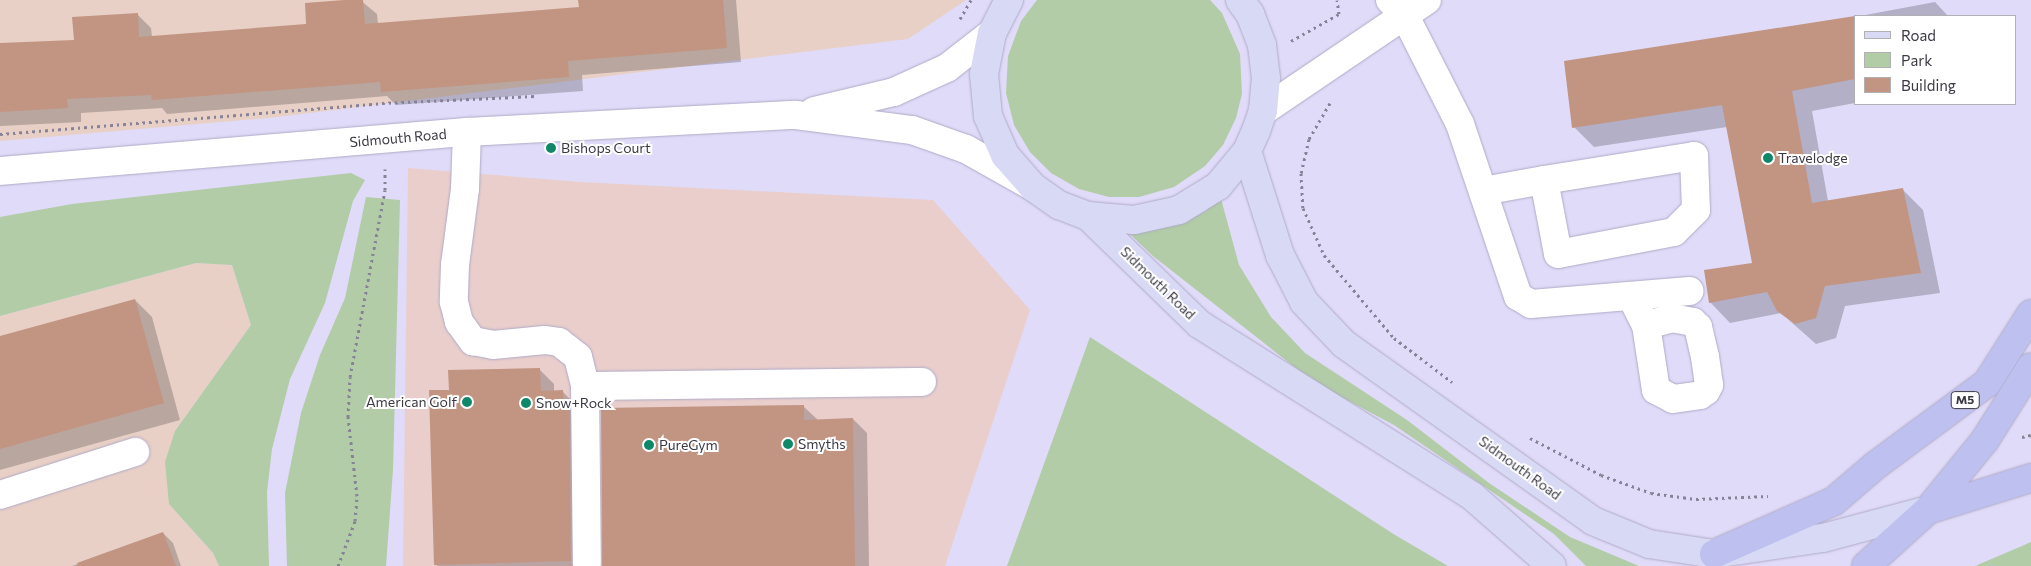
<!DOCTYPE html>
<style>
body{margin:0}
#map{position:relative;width:2031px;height:566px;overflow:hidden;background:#e0dbf8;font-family:Commissioner,sans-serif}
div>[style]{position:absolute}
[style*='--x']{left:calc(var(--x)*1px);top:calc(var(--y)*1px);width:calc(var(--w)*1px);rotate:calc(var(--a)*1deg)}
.commercial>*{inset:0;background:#e9cecc}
.industrial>*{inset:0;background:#e8d0c6}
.green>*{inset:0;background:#b1cca6}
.shadow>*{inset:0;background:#0003}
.building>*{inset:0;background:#c29482}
.path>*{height:3px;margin-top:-1.5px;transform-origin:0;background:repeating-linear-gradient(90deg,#878397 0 2.5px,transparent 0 6.5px)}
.roads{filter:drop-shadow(0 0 1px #afaac6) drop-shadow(0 0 1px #afaac6)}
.minor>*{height:28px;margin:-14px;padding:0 14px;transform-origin:14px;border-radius:14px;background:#fff}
.major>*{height:28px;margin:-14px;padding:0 14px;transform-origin:14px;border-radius:14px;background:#d8d9f5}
.highway>*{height:28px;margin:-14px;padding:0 14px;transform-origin:14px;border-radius:14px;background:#bec0ef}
.dots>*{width:14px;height:14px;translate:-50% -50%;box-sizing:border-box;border:2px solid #fff;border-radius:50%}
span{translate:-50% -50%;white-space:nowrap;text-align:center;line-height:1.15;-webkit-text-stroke:4px #fff;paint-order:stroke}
.shield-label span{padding:1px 4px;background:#fff;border:1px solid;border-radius:4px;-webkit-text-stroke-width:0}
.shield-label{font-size:12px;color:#3b3944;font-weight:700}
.street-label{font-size:14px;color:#3b3944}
.poi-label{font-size:14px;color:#3b3944}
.left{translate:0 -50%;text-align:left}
.right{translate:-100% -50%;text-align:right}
.legend{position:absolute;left:1854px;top:15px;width:162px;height:90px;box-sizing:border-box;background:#fff;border:1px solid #b1b0b4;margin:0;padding:6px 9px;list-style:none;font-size:15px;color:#3b3944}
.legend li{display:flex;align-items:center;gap:10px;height:25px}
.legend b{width:25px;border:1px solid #b1b0b4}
</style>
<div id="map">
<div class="commercial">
<i style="clip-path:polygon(408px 168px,580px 182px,933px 200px,1030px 310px,945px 566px,403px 566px)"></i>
</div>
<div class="industrial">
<i style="clip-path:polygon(0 0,966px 0,908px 39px,269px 118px,0 141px)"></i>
<i style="clip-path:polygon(196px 263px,232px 265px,251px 325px,175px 431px,169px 504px,213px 553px,219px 566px,0 566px,0 316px)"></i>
</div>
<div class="green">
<i style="clip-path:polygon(1037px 0,1210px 0,1222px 13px,1240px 54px,1242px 94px,1236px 118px,1223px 145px,1205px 166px,1174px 187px,1139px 197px,1109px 197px,1079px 189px,1051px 173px,1030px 152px,1014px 125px,1006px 93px,1008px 56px,1021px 21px)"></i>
<i style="clip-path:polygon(351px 173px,365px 180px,353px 201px,325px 303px,290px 379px,272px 449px,267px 492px,269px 566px,219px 566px,213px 553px,169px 504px,165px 462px,175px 431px,251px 325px,232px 265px,196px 263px,0 316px,0 217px,72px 204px)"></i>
<i style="clip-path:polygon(1220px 195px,1239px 265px,1271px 317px,1305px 353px,1407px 420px,1489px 483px,1570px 537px,1639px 566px,1586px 566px,1554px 534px,1394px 425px,1315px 383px,1153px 256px,1130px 234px,1186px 221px,1206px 211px)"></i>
<i style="clip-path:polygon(366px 197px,400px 200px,393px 470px,386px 566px,287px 566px,285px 493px,301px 413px,320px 355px,345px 298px)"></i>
<i style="clip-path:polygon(1090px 337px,1395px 535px,1448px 566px,1007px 566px)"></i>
<i style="clip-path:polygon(2031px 542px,2031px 566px,1975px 566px,2022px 546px)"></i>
</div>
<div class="shadow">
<i style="clip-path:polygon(360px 0,377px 14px,378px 24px,580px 8px,579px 0,736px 0,741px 62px,582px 75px,583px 91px,396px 105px,387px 96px,167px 114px,162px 108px,81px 113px,81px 122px,0 126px,0 45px,75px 41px,137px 14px,151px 28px,152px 37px,308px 25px)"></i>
<i style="clip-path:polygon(1935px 2px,1948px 16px,1860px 16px)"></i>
<i style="clip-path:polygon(1855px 17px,1855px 103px,1812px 111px,1828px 201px,1903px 190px,1923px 210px,1940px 293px,1845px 306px,1836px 338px,1816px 344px,1781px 313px,1730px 323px,1710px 302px,1754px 264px,1727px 127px,1594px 147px,1574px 127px)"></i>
<i style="clip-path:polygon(135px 300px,152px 317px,180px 420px,0 470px,0 337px)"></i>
<i style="clip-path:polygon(540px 370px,554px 384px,554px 392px,563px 392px,577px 406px,585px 566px,437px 566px,450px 391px)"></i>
<i style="clip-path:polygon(803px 406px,818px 420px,853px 419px,867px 433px,869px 566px,602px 566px,602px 409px)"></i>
<i style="clip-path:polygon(163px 533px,173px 543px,181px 566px,72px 566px)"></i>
</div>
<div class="building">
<i style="clip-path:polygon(344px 0,363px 0,365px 24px,579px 7px,578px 0,723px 0,727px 48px,568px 61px,569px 77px,381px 92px,380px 82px,152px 100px,151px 95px,67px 99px,68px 108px,0 112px,0 43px,74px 40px,72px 17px,138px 13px,139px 37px,306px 24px,305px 3px)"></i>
<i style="clip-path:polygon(1855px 16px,1855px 79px,1792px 91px,1812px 203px,1903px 188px,1921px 273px,1825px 286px,1816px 318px,1795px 324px,1777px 311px,1767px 292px,1709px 303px,1704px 270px,1752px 263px,1722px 105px,1572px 128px,1564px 61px)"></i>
<i style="clip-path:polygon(135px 299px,164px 403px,0 449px,0 336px)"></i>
<i style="clip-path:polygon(540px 368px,541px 391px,563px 390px,564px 408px,570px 408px,571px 561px,434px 565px,429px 390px,449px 390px,448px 370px)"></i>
<i style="clip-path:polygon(804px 405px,804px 420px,853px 418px,855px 566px,602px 566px,601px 408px)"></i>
<i style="clip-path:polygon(163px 532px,176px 566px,78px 566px,77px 563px)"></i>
</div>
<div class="path">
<i style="--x:960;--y:19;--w:22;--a:-60"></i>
<i style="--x:1291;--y:41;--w:55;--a:-29.4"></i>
<i style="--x:1339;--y:14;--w:14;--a:-98"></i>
<i style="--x:1330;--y:103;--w:42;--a:120.3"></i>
<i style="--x:1309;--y:139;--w:35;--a:103"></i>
<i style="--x:1301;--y:173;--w:35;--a:87"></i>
<i style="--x:1303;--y:208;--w:51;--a:65.9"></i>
<i style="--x:1324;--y:255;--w:109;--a:49.9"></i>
<i style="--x:1394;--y:338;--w:73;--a:37.2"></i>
<i style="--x:0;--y:134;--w:383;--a:-4.6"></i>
<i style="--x:382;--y:103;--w:153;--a:-2.6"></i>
<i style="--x:2022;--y:437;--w:9;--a:-13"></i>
<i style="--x:1530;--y:438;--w:80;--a:27.5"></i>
<i style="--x:1601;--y:475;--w:53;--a:19.8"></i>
<i style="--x:1651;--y:493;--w:45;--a:7.6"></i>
<i style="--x:1696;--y:499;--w:72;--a:-2.4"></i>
<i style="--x:338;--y:566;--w:48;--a:-69.3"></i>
<i style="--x:355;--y:521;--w:25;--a:-85"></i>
<i style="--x:357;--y:496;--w:80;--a:-96.5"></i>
<i style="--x:348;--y:417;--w:40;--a:-87.1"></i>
<i style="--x:350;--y:377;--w:190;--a:-79.4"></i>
<i style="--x:385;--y:190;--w:21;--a:-90"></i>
</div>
<div class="roads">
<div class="minor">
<i style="--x:1390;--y:0;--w:22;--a:47"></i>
<i style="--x:1405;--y:16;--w:121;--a:63"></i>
<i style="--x:1460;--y:124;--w:182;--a:71.4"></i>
<i style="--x:1518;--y:296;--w:15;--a:32"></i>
<i style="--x:1531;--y:304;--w:159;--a:-4.7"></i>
<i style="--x:814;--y:111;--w:82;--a:-13.4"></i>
<i style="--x:894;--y:92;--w:58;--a:-24.4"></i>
<i style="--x:947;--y:68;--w:57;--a:-37.9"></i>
<i style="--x:1263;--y:111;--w:198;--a:-34.1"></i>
<i style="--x:467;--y:132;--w:57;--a:92"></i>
<i style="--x:465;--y:189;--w:77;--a:97.5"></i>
<i style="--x:455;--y:265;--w:37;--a:92"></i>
<i style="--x:454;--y:302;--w:21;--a:76"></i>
<i style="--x:459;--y:322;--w:24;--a:54"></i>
<i style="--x:473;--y:341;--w:20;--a:11"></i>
<i style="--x:493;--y:345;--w:52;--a:-5.5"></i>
<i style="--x:545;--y:340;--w:14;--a:8"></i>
<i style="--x:559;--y:342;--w:24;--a:38"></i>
<i style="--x:578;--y:357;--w:30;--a:76"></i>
<i style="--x:585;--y:386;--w:177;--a:89.4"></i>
<i style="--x:0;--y:171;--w:469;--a:-4.8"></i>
<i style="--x:467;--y:132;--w:329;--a:-3"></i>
<i style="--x:796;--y:115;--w:117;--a:7.4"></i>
<i style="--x:912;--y:130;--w:57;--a:19.4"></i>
<i style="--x:966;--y:149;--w:73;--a:29.4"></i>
<i style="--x:1483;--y:191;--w:62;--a:-10.2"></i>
<i style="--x:1544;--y:180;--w:152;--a:-9.1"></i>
<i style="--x:1694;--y:156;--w:54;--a:87.9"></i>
<i style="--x:1696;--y:210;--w:31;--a:135"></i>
<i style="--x:1674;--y:232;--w:118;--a:169.3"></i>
<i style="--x:1558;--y:254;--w:75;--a:-100.7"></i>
<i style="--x:1631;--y:296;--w:33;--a:63"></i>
<i style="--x:1646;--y:325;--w:66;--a:81.3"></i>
<i style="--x:1656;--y:390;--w:19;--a:28"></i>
<i style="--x:1673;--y:399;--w:27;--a:-8"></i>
<i style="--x:1700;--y:395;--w:7;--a:-34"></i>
<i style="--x:1706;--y:391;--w:7;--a:-63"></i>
<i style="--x:1709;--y:385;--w:28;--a:-98"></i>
<i style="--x:1705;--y:357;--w:31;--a:-103"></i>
<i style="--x:1698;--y:327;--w:7;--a:-135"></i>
<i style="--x:1693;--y:322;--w:20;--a:-169"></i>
<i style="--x:1673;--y:318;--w:28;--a:165"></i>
<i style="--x:585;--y:386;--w:337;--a:-0.7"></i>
<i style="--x:0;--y:495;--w:142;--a:-17.7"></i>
</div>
<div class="major">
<i style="--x:1009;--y:0;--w:37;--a:117"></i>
<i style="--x:992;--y:33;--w:42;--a:101"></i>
<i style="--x:984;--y:74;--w:42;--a:84.6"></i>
<i style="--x:988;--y:116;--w:43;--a:66.4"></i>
<i style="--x:1005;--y:155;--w:43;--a:48.8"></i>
<i style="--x:1033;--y:187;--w:32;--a:35"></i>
<i style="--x:1059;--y:205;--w:31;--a:21"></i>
<i style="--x:1088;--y:216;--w:46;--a:5"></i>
<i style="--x:1134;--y:220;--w:46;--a:-12.5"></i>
<i style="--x:1179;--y:210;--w:46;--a:-31.6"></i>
<i style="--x:1218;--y:186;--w:45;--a:-50.4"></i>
<i style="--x:1247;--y:151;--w:22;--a:-66"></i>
<i style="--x:1256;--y:131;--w:21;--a:-71"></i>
<i style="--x:1263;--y:111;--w:33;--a:-85"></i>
<i style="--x:1266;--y:78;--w:33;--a:-97"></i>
<i style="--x:1262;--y:45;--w:33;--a:-111"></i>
<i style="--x:1250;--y:14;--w:17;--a:-126"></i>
<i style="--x:1247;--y:151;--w:109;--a:72.4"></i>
<i style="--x:1280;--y:255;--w:53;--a:62.9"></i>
<i style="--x:1304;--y:302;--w:58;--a:46.4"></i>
<i style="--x:1344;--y:344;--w:305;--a:35.4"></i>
<i style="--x:1593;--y:521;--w:61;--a:22.3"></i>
<i style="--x:1649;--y:544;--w:66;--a:8.7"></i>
<i style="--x:1714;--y:554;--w:110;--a:-8.4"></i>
<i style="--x:1823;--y:538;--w:109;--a:-14.9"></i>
<i style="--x:1088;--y:216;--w:155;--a:44.2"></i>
<i style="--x:1199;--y:324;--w:323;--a:32.2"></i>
<i style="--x:1472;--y:496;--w:106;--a:41.2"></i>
</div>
<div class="highway">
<i style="--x:1928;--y:510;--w:90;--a:-50.8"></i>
<i style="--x:1985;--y:440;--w:86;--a:-57.8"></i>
<i style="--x:1714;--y:554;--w:131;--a:-23.8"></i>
<i style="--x:1834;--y:501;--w:55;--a:-40.6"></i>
<i style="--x:1876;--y:465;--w:138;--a:-36.5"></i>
<i style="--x:1987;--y:383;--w:82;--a:-57.5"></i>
<i style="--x:1866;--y:566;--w:84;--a:-42.1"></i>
<i style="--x:1928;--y:510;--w:108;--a:-17.3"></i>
</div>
</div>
<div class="dots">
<i style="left:551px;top:148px;background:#0f8869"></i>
<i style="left:1768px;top:158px;background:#0f8869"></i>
<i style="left:467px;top:402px;background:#0f8869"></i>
<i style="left:526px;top:403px;background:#0f8869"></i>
<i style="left:788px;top:444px;background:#0f8869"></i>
<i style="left:649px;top:445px;background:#0f8869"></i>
</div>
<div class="shield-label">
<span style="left:1965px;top:400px">M5</span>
</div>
<div class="street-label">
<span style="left:398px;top:138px;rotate:-5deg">Sidmouth Road</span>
<span style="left:1158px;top:283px;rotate:44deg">Sidmouth Road</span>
<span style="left:1520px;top:468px;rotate:36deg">Sidmouth Road</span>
</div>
<div class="poi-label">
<span class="left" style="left:561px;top:148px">Bishops Court</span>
<span class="left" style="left:1778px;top:158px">Travelodge</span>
<span class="right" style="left:457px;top:402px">American Golf</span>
<span class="left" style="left:536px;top:403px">Snow+Rock</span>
<span class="left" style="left:798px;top:444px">Smyths</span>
<span class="left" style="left:659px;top:445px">PureGym</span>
</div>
<ul class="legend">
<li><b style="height:6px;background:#d8d9f5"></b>Road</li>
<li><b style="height:14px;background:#b1cca6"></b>Park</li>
<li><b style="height:14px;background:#c29482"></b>Building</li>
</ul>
</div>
